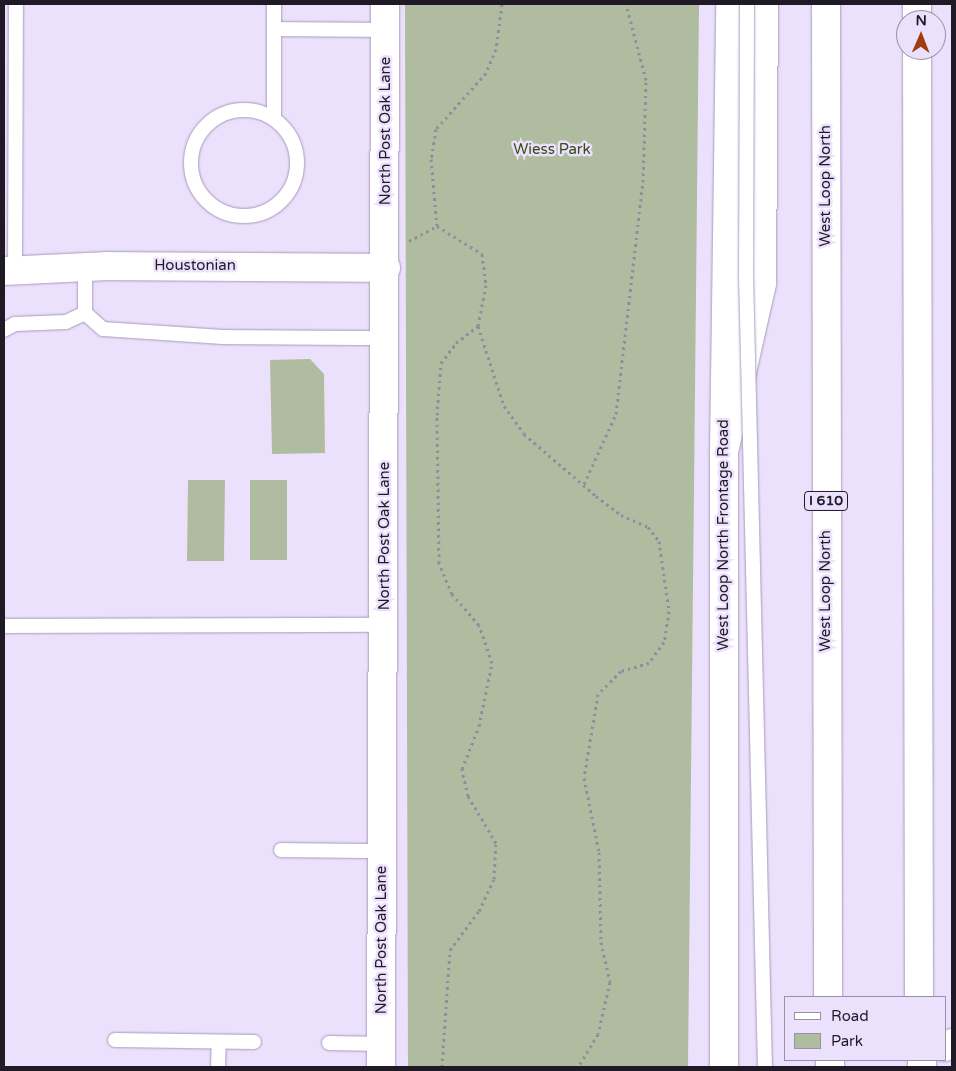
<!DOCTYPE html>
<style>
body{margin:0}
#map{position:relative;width:956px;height:1071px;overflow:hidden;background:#ece1fd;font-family:"Varela Round",sans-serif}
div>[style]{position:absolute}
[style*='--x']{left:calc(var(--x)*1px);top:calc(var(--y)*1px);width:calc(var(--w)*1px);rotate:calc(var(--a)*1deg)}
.green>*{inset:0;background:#afbc9f}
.path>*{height:3px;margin-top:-1.5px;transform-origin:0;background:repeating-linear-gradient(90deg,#938aa0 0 2.5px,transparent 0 6.5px)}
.roads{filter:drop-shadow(0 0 1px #a89abb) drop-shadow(0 0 1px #a89abb)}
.lane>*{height:14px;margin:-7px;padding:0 7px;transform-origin:7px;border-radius:7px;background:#fff}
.lane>.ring{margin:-7px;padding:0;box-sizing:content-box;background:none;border:14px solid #fff;border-radius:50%}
.street>*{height:28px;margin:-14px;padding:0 14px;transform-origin:14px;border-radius:14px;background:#fff}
.secondary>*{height:28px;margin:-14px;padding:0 14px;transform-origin:14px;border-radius:14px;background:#fff}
.highway>*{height:28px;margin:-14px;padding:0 14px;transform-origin:14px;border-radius:14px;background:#fff}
.bridges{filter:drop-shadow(0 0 1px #a89abb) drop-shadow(0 0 1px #a89abb)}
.lane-bridge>*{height:14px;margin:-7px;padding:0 7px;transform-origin:7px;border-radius:7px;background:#fff}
.highway-bridge>*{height:28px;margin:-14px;padding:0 14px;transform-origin:14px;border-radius:14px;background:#fff}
span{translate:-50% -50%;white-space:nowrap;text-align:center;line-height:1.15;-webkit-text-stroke:5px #ece1fd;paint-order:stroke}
.shield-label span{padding:1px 4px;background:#ece1fd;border:1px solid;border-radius:4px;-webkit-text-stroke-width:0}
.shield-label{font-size:14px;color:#1f1a26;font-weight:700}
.street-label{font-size:15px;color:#1f1a26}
.park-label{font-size:15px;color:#374a16}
.frame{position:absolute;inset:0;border:5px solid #1f1a26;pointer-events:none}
.legend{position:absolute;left:784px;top:996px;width:162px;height:65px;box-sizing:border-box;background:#ece1fd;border:1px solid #9a91a7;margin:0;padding:6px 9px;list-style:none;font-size:15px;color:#1f1a26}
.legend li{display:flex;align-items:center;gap:10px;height:25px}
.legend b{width:25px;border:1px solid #9a91a7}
.north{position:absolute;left:896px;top:10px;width:50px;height:50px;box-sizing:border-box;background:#ece1fd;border:1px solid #9a91a7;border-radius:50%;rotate:1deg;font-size:14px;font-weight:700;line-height:20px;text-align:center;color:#1f1a26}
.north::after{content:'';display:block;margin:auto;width:18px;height:22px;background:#a03a0f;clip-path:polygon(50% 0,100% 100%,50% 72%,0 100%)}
</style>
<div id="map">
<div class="green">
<i style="clip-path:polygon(405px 4px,699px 4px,688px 1067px,408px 1067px)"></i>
<i style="clip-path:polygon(310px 359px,324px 374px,325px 453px,272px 454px,270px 360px)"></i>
<i style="clip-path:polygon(188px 480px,225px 480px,224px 561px,187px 561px)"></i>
<i style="clip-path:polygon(250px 480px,287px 480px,287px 560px,250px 560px)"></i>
</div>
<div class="path">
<i style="--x:502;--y:4;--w:45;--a:97.6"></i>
<i style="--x:496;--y:49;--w:26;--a:113"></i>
<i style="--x:486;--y:73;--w:75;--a:131.8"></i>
<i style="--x:436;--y:129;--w:30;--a:99"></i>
<i style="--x:431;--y:159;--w:67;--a:84.9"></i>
<i style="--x:437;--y:226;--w:53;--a:31.9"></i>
<i style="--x:482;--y:254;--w:31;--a:83"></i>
<i style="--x:486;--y:285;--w:42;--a:101"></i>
<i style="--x:478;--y:326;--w:84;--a:72"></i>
<i style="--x:504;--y:406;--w:34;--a:54"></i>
<i style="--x:524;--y:434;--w:95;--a:40.7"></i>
<i style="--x:596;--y:496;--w:31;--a:37"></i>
<i style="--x:621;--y:515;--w:30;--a:24"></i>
<i style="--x:648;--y:527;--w:18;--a:52"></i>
<i style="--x:659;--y:541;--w:71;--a:81.9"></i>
<i style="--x:669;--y:611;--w:31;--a:99"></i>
<i style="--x:664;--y:642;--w:26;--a:126"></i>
<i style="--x:649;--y:663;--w:29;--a:164"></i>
<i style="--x:621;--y:671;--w:33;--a:135"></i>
<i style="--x:598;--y:694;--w:85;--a:99.5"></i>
<i style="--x:584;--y:778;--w:76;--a:78.5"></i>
<i style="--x:599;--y:852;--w:90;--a:88.7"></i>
<i style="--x:601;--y:942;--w:41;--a:77.3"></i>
<i style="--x:610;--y:982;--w:53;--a:103"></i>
<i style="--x:598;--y:1034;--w:39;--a:121"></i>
<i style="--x:409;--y:241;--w:32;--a:-28"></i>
<i style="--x:584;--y:484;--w:77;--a:-65.4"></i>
<i style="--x:616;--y:414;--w:234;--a:-83.4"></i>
<i style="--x:643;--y:182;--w:102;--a:-88.3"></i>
<i style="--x:646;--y:80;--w:79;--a:-104.7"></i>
<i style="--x:442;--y:1067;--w:117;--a:-86.1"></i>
<i style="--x:450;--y:950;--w:49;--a:-53.4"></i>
<i style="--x:479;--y:911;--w:35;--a:-65"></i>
<i style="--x:494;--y:879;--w:36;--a:-87"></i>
<i style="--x:496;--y:843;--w:55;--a:-120.8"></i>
<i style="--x:468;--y:796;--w:28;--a:-103"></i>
<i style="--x:462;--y:769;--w:46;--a:-68.4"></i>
<i style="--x:479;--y:726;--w:64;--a:-78.3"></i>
<i style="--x:492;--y:663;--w:40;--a:-108.9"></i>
<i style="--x:479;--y:625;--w:41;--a:-131.1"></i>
<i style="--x:452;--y:594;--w:34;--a:-113"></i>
<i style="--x:439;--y:563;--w:148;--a:-90.8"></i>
<i style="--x:437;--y:415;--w:52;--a:-85.6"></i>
<i style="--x:441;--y:363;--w:25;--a:-53"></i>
<i style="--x:456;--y:343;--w:28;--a:-38"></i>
</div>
<div class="roads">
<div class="lane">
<i style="--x:274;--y:4;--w:115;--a:90"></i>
<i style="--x:274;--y:29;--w:111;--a:0.5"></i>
<i class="ring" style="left:191px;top:110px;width:92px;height:92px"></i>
<i style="--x:85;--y:267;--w:46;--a:90"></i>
<i style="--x:85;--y:313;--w:24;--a:42"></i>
<i style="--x:103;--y:329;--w:120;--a:3.8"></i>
<i style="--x:223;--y:337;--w:163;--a:0.4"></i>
<i style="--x:15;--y:271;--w:267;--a:-89.8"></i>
<i style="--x:4;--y:330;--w:13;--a:-29"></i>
<i style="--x:15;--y:324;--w:51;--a:-2.2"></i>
<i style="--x:66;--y:322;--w:21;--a:-25"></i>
<i style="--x:4;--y:626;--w:380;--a:-0.2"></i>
<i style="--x:281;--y:850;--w:102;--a:0.6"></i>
<i style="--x:115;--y:1040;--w:139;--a:0.8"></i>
<i style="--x:329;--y:1043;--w:52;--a:1.1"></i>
<i style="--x:218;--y:1067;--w:25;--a:-88"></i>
</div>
<div class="street">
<i style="--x:4;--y:271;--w:104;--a:-2.8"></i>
<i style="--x:108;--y:266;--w:278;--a:0.4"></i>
</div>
<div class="secondary">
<i style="--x:945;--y:1047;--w:8;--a:-30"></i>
<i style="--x:381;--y:1067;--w:1063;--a:-89.78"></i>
<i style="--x:724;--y:1067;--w:615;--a:-90"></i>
<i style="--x:724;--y:452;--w:448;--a:-89.2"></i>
</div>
<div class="highway">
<i style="--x:826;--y:4;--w:993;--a:89.88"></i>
<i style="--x:917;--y:20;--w:16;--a:-90"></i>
<i style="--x:917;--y:50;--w:947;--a:89.88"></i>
<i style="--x:724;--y:452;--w:173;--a:-77.3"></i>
<i style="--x:762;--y:283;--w:279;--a:-89.6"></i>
<i style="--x:830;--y:1060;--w:7;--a:90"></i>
</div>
</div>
<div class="bridges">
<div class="lane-bridge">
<i style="--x:747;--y:4;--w:271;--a:90.2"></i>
<i style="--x:746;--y:275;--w:792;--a:88.63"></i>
</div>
<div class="highway-bridge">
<i style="--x:922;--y:1060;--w:7;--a:90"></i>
</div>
</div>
<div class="shield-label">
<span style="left:826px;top:501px">I 610</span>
</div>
<div class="street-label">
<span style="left:386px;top:131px;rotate:-90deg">North Post Oak Lane</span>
<span style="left:826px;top:186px;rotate:-90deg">West Loop North</span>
<span style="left:195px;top:266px">Houstonian</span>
<span style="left:724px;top:535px;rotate:-90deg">West Loop North Frontage Road</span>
<span style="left:385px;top:536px;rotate:-90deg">North Post Oak Lane</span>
<span style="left:826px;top:591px;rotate:-90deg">West Loop North</span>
<span style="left:382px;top:940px;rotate:-90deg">North Post Oak Lane</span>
</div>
<div class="park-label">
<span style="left:552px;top:150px">Wiess Park</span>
</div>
<div class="frame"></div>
<ul class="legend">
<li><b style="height:6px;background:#fff"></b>Road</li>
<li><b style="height:14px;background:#afbc9f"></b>Park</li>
</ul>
<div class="north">N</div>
</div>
